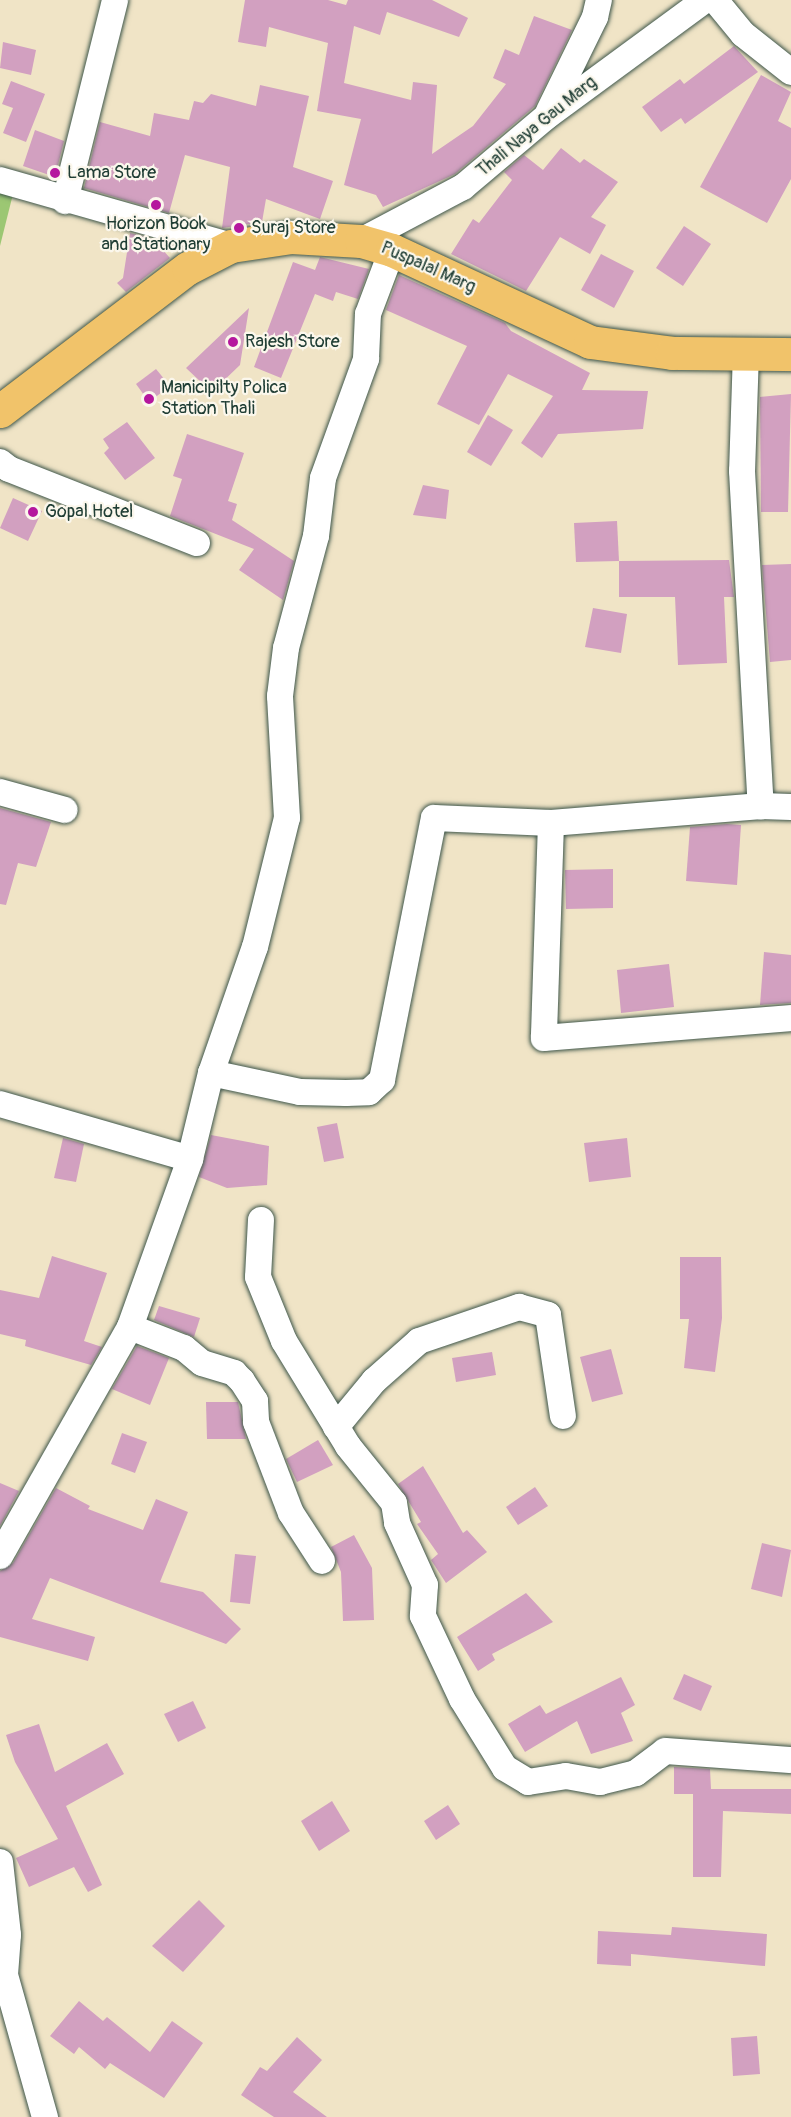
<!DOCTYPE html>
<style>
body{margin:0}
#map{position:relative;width:791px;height:2117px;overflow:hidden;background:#f0e4c6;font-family:Pangolin,sans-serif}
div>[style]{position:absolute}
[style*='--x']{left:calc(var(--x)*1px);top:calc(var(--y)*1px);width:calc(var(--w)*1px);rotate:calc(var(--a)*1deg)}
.green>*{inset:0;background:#9cc773}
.building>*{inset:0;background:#d2a0c0}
.roads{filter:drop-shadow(0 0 2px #3e564a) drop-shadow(0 0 2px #3e564a)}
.minor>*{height:26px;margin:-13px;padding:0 13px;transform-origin:13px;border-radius:13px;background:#fff}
.major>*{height:33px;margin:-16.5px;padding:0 16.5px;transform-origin:16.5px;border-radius:16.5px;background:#f1c36a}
.dots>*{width:16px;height:16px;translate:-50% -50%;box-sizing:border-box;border:3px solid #fbf7ec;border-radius:50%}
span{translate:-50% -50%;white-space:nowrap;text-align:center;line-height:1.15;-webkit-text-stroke:4.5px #fbf7ec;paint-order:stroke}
.street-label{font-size:18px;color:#1f3d34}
.poi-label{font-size:18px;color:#1f3d34}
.left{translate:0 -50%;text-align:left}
</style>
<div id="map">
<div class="green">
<i style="clip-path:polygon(0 190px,13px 194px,0 246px)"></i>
</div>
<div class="building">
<i style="clip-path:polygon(245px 0,328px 0,346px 5px,348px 0,432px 0,468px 18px,459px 37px,387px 12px,380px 35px,354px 26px,344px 83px,411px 100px,413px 82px,437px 85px,432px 154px,473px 126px,506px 84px,493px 78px,505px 49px,519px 55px,534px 16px,572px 30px,535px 106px,455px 174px,383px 207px,376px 195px,344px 185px,361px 119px,317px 111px,328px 43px,269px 27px,266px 47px,238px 42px)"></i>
<i style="clip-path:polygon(3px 42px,36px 50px,31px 75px,0 68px)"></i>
<i style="clip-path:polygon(734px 46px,758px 72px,685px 124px,681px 118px,661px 132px,642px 107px,680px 79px,684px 84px)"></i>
<i style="clip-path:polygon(761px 75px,791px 92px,778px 121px,791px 128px,791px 179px,767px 223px,700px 187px)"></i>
<i style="clip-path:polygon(11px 81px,45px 94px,26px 142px,3px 133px,13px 108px,2px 104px)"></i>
<i style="clip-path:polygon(260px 85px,309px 96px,293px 167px,333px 181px,320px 219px,266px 199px,262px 222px,222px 228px,230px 167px,185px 155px,169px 213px,84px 188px,100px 122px,150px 136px,154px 113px,189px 120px,194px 101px,203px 103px,211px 94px,256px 106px)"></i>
<i style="clip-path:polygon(35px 130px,64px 141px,55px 177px,23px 166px)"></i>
<i style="clip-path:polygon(561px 148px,580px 163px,584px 159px,618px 182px,591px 217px,606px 225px,590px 254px,560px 237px,526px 291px,451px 254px,473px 219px,479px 223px,512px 180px,504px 172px,524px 155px,543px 170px)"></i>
<i style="clip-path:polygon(684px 226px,711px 244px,683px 286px,656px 268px)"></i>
<i style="clip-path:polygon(130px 233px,153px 239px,170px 258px,126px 292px,117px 283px,123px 278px)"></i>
<i style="clip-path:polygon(601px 254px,634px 271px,614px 308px,581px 290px)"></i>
<i style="clip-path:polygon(320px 257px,369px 269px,358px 299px,336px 292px,333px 301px,315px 294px,281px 378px,254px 367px,293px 262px,315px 270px)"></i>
<i style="clip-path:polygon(399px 275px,505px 323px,511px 331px,590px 373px,582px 390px,648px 391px,643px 429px,558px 434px,542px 458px,521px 443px,553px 396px,508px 374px,479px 425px,437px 404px,467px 346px,386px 310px)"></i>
<i style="clip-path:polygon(249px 308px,240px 365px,216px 388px,208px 380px,203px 384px,186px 368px)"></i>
<i style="clip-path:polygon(156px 369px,170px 386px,149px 402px,136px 384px)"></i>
<i style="clip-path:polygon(791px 394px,788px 512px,761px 512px,760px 397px)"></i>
<i style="clip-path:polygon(488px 415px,513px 430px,491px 466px,467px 452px)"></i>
<i style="clip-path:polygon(127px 422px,155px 458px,125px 480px,104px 453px,109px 448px,103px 439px)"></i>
<i style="clip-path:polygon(187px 434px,244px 453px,228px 501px,237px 504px,232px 520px,294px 561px,283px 600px,239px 570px,254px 549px,170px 516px,182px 479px,173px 476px)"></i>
<i style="clip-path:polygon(423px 485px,449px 490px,446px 519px,413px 515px)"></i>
<i style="clip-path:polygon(13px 498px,42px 511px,28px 541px,0 528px)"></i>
<i style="clip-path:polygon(617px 521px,619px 561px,576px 562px,574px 523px)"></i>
<i style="clip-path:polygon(729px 560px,734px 597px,724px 597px,727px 663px,678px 665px,675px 597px,619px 597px,619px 561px)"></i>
<i style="clip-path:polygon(791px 564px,791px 660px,770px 662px,762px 565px)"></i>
<i style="clip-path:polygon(593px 608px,627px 614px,621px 653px,585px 647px)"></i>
<i style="clip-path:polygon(0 808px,51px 822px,36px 867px,18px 863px,6px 905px,0 904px)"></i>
<i style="clip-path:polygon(727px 824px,741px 825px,737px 885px,686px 881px,690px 827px)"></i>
<i style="clip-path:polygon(613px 869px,613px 908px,566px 909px,565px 870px)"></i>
<i style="clip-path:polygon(764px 952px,791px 955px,791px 1003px,760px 1005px)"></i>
<i style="clip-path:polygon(669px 964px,674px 1007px,621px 1013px,617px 970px)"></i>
<i style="clip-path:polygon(337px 1123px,344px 1158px,324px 1162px,317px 1127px)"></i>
<i style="clip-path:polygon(211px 1135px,269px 1146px,267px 1185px,227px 1188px,199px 1177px)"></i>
<i style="clip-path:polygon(63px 1138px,84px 1144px,76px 1182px,54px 1178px)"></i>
<i style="clip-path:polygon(627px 1138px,631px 1177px,589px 1182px,584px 1143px)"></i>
<i style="clip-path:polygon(52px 1256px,107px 1273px,84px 1341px,102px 1347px,91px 1365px,25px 1346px,26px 1340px,0 1334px,0 1290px,39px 1298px)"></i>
<i style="clip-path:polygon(680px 1257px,721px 1257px,722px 1318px,715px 1372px,684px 1368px,689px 1319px,680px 1319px)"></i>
<i style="clip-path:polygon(159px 1306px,200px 1318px,194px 1337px,154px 1320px)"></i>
<i style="clip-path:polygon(137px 1346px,169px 1358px,150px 1405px,112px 1389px)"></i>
<i style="clip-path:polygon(611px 1349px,623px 1394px,592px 1402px,580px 1357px)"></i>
<i style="clip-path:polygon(492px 1352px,496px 1375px,456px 1382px,452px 1358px)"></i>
<i style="clip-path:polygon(206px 1402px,238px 1402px,246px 1439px,207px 1439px)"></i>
<i style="clip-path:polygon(122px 1433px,147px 1442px,135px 1473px,111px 1464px)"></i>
<i style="clip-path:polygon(318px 1440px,333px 1465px,297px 1482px,286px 1459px)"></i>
<i style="clip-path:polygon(423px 1466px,463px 1533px,467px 1530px,487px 1552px,446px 1583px,431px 1560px,438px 1554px,417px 1524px,421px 1522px,398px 1484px)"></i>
<i style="clip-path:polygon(0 1483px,19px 1491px,0 1526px)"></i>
<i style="clip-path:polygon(535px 1487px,548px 1506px,518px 1525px,506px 1507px)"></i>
<i style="clip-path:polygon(56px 1488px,90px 1506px,88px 1509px,143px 1530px,156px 1499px,188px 1512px,160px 1582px,203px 1592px,241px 1629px,226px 1644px,50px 1578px,32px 1619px,95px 1637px,88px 1661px,0 1637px,0 1571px,13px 1563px)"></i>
<i style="clip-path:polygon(354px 1535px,372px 1568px,374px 1620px,343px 1621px,341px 1572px,331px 1547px)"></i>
<i style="clip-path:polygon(762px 1543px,791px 1550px,782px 1597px,751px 1589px)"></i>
<i style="clip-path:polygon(235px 1554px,256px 1556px,250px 1604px,230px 1602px)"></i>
<i style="clip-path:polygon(526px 1593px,553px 1622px,492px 1654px,495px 1660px,478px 1671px,457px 1637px)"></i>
<i style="clip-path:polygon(684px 1674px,712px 1686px,701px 1711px,673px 1699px)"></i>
<i style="clip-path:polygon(621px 1677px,635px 1705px,621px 1713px,633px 1741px,591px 1754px,577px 1721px,525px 1752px,508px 1724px,540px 1705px,546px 1714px)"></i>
<i style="clip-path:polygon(193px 1701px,206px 1728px,178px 1742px,164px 1714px)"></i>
<i style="clip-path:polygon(39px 1724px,55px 1772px,107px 1743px,124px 1774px,66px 1806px,102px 1885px,88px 1892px,74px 1867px,29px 1887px,16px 1858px,58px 1839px,15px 1762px,6px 1735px)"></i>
<i style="clip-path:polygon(674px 1767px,710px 1769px,711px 1789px,791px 1789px,791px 1814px,723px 1811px,721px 1877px,693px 1877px,693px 1794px,674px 1794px)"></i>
<i style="clip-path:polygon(332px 1801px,350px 1831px,319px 1851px,301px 1821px)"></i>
<i style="clip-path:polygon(448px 1805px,460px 1824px,436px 1840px,424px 1821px)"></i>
<i style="clip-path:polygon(199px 1900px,225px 1926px,183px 1972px,152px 1946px)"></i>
<i style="clip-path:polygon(672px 1927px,767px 1934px,765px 1966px,631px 1954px,631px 1966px,597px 1964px,598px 1931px,671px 1935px)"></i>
<i style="clip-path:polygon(79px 2001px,103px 2021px,107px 2017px,150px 2052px,172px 2021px,203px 2043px,164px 2098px,110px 2063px,105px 2069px,79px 2047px,74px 2054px,50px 2036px)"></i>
<i style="clip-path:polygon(757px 2036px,760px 2074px,733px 2076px,731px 2038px)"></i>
<i style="clip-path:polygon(297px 2037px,322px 2060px,293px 2092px,327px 2117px,274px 2117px,241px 2095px,260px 2067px,267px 2071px)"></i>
</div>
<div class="roads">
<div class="minor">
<i style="--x:715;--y:0;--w:44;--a:50.5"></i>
<i style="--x:743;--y:34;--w:61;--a:38.4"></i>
<i style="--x:549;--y:111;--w:105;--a:-63.9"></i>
<i style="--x:595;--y:17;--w:17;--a:-77"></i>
<i style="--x:0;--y:180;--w:240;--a:15.9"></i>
<i style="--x:65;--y:201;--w:207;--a:-76"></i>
<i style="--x:361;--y:241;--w:115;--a:-27.9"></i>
<i style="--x:463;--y:187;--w:110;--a:-40.2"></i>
<i style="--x:547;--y:116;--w:196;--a:-36.3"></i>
<i style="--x:746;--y:352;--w:119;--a:91.9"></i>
<i style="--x:742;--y:471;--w:336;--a:86.8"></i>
<i style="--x:0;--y:462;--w:11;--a:38"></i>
<i style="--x:9;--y:469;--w:202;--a:21.5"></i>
<i style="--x:0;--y:792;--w:67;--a:15.5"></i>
<i style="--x:551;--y:823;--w:215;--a:91.9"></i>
<i style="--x:544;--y:1038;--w:248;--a:-4.6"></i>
<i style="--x:211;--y:1073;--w:91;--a:12.1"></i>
<i style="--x:300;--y:1092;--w:46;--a:1.2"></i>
<i style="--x:346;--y:1093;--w:23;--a:-2"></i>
<i style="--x:369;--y:1092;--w:18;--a:-43"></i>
<i style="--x:382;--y:1080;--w:267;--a:-78.8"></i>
<i style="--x:434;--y:818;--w:117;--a:2.4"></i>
<i style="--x:551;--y:823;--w:211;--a:-4.6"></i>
<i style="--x:761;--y:806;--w:30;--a:2"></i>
<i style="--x:0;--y:1104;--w:198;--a:16.1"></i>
<i style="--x:261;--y:1220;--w:57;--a:93"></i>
<i style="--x:258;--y:1277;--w:69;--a:67.9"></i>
<i style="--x:284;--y:1341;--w:123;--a:58.6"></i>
<i style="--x:348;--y:1446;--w:73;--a:51.1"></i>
<i style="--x:394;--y:1503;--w:20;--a:81"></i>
<i style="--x:397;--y:1523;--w:68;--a:65.7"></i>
<i style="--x:425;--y:1585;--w:31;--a:94"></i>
<i style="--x:423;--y:1616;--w:92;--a:64.8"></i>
<i style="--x:462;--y:1699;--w:81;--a:58.1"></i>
<i style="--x:505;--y:1768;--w:27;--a:31"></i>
<i style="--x:528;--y:1782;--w:38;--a:-9"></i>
<i style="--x:566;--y:1776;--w:35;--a:10"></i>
<i style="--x:600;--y:1782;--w:37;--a:-14"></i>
<i style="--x:636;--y:1773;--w:36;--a:-37"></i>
<i style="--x:665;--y:1751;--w:126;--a:4.1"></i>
<i style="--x:130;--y:1327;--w:58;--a:21.3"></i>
<i style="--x:184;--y:1348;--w:23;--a:40"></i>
<i style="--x:202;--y:1363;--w:34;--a:17"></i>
<i style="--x:234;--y:1373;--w:11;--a:45"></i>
<i style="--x:242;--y:1381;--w:24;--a:57"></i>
<i style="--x:255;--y:1401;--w:21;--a:87"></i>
<i style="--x:256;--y:1422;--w:97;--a:69"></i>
<i style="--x:291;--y:1513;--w:57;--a:57.1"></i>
<i style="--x:336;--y:1427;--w:60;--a:-50.4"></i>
<i style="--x:374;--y:1381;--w:60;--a:-41.6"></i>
<i style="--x:419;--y:1341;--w:106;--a:-18.8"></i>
<i style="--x:519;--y:1307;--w:30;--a:15"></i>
<i style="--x:548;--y:1315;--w:102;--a:81.6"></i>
<i style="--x:0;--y:1556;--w:263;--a:-60.4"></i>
<i style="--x:130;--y:1327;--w:178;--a:-70.3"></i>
<i style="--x:190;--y:1159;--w:89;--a:-76.3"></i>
<i style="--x:211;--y:1073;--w:133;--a:-70.8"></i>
<i style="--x:255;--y:947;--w:133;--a:-76.1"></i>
<i style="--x:287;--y:818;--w:122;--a:-93.3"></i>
<i style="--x:280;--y:696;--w:48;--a:-82.9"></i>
<i style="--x:286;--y:648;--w:116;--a:-75"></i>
<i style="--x:316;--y:536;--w:58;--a:-83.1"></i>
<i style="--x:323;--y:478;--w:127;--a:-70.1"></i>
<i style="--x:366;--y:359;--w:45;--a:-87.5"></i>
<i style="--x:368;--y:314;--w:68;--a:-69.4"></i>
<i style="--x:0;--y:1862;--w:73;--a:83.7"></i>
<i style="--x:8;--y:1935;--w:40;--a:94.3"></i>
<i style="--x:5;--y:1975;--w:148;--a:74.3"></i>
</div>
<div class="major">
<i style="--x:0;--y:411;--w:236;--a:-37.3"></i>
<i style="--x:188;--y:268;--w:48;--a:-27.1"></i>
<i style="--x:231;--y:246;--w:61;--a:-8.5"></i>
<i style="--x:291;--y:237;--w:70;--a:3.3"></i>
<i style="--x:361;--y:241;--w:32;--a:16"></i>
<i style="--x:392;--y:250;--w:218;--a:24.9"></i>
<i style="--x:590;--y:342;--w:83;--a:7.6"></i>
<i style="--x:672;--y:353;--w:119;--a:0.5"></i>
</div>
</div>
<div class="dots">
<i style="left:55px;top:173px;background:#b5179e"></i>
<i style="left:156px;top:205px;background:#b5179e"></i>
<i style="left:239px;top:228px;background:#b5179e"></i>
<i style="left:233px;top:342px;background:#b5179e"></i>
<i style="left:149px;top:399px;background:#b5179e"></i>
<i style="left:33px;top:512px;background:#b5179e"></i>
</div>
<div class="street-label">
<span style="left:537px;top:127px;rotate:-39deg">Thali Naya Gau Marg</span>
<span style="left:428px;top:268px;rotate:24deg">Puspalal Marg</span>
</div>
<div class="poi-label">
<span class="left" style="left:67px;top:173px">Lama Store</span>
<span style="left:156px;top:235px">Horizon Book<br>and Stationary</span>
<span class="left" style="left:251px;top:228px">Suraj Store</span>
<span class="left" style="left:245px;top:342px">Rajesh Store</span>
<span class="left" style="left:161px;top:399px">Manicipilty Polica<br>Station Thali</span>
<span class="left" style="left:45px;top:512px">Gopal Hotel</span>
</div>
</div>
